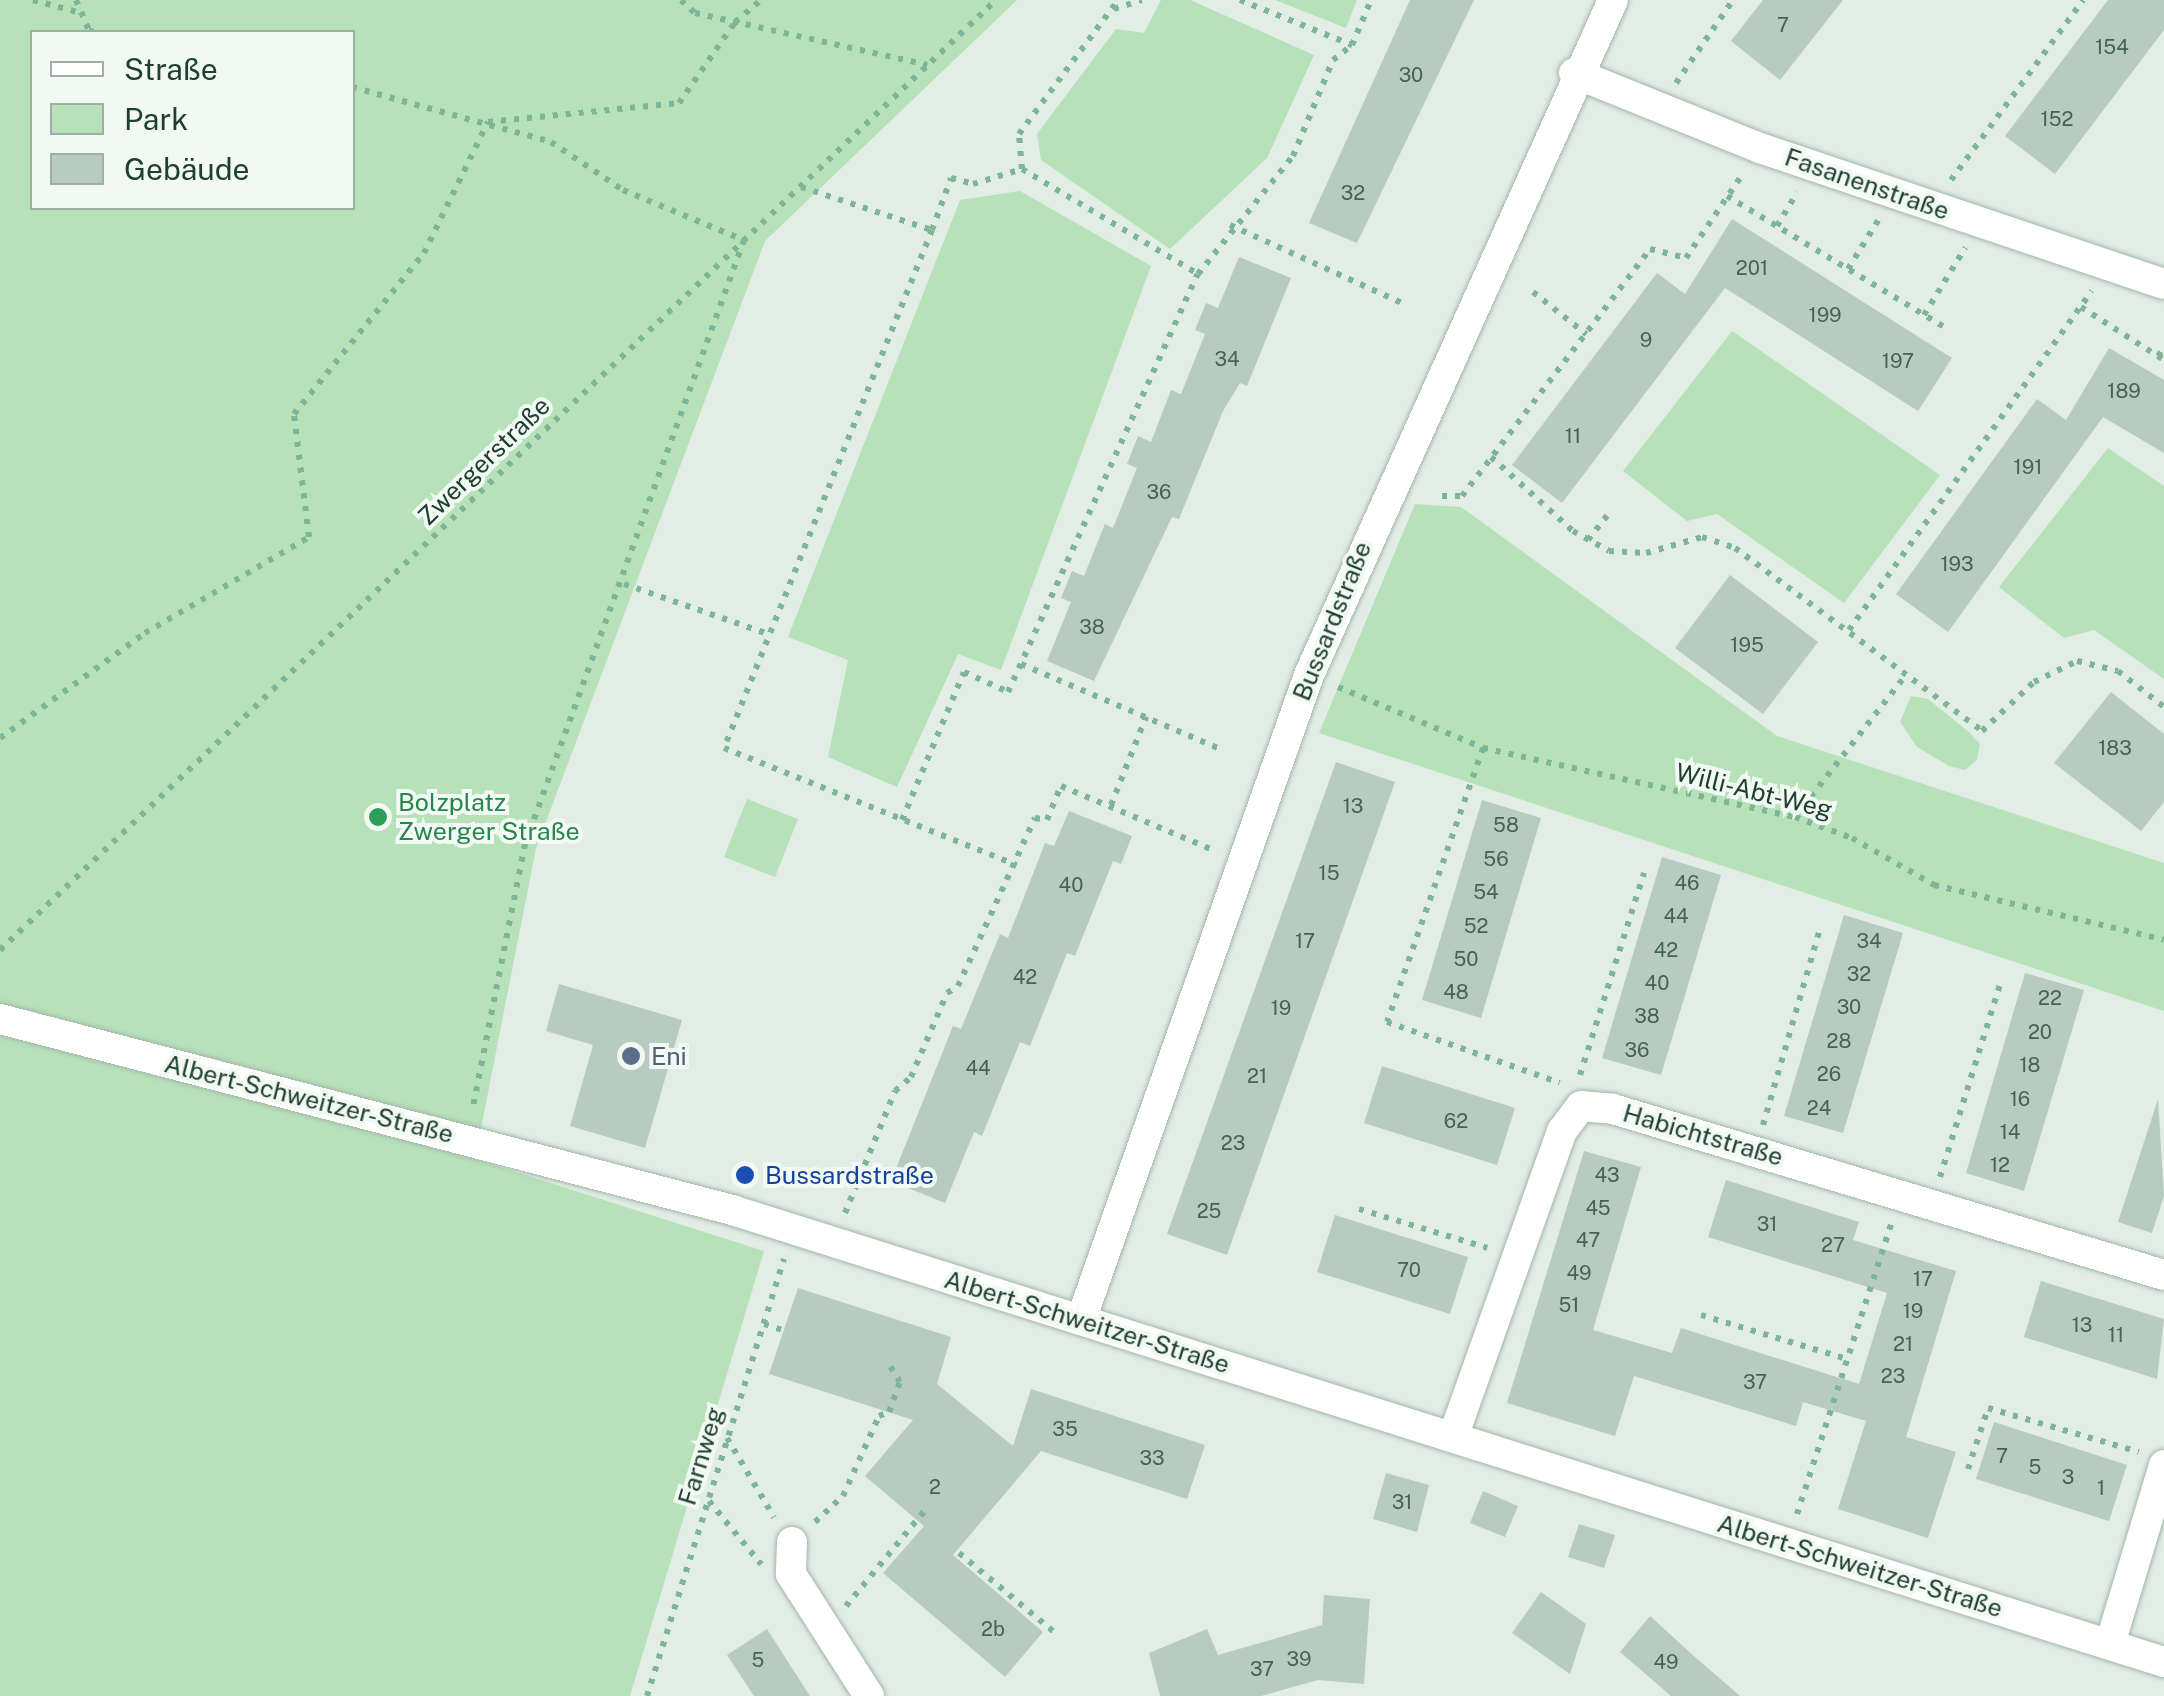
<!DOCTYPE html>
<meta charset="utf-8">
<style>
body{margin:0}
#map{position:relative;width:2164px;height:1696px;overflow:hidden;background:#e1ede5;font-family:"Public Sans",sans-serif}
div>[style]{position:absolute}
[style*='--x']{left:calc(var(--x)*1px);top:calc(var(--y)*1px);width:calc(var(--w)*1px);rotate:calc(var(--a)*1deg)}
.green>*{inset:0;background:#b7e1b8}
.building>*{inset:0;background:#b8cbc0}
.path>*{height:6px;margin-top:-3px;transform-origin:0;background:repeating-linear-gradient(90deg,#7db596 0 5px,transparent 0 13px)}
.roads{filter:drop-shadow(0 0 2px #a3b6ab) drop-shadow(0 0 2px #a3b6ab)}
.minor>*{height:30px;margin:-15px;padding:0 15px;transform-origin:15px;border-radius:15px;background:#fff}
.dots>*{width:28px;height:28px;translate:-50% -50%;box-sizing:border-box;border:5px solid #f2f9f4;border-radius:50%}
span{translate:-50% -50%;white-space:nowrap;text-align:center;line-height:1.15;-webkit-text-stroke:8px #f2f9f4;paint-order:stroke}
.number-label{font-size:20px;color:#456353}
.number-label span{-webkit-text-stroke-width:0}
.street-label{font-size:25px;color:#1f402f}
.leisure-label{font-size:25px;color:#27864d}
.left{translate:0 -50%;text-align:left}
.service-label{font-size:25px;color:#4e5e75}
.transit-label{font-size:25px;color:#164399}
.legend{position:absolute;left:30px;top:30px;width:325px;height:180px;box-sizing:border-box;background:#f2f9f4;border:2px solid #9eafa5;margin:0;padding:12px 18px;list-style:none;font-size:30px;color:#1f402f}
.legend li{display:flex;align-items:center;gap:20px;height:50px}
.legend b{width:50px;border:2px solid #9eafa5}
</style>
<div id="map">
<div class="green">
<i style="clip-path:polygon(evenodd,0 0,1017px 0,765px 241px,536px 848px,475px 1159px,764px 1251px,630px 1696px,0 1696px,0 0,32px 32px,352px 32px,352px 208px,32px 208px,32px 32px)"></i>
<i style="clip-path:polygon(1161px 0,1190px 0,1314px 55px,1267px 158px,1170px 249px,1041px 160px,1037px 134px,1116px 29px,1144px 33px)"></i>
<i style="clip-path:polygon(1275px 0,1357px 0,1346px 28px)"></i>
<i style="clip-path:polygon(1020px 191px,1151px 266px,1001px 670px,958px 654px,897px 787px,828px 757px,848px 660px,788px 637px,960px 200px)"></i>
<i style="clip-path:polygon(1732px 331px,1940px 475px,1844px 603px,1717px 514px,1687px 521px,1623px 471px)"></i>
<i style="clip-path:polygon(2108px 448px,2164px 486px,2164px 679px,2094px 630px,2064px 638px,1999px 587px)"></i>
<i style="clip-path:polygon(1415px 504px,1461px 507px,1777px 736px,2164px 863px,2164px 1011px,1319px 733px)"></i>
<i style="clip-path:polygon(1911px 696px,1928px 699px,1969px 732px,1980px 744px,1977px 760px,1965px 770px,1949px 766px,1917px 747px,1900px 722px)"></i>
<i style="clip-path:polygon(747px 799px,798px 819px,775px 877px,724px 857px)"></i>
</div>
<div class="building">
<i style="clip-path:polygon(1410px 0,1474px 0,1357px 243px,1309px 223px)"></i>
<i style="clip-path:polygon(1763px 0,1843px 0,1780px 80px,1731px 41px)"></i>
<i style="clip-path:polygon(2108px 0,2164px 0,2164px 30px,2055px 174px,2005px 136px)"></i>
<i style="clip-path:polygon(1732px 219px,1952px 358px,1918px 411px,1725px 288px,1562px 503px,1512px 465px,1657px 273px,1685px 294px)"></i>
<i style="clip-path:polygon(1239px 257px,1291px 278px,1247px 386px,1240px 383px,1223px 411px,1179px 519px,1172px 517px,1094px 681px,1047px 661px,1071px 602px,1061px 598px,1072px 571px,1084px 576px,1105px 524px,1113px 528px,1137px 468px,1127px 464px,1138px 436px,1151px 442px,1171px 390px,1181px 394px,1205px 334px,1195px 330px,1206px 303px,1218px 308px)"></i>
<i style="clip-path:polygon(2109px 348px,2164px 380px,2164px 453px,2103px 417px,1948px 632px,1896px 594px,2037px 399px,2066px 420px)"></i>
<i style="clip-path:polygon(1730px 575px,1818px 642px,1763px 714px,1675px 648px)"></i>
<i style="clip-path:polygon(2111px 692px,2164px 734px,2164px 802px,2141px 831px,2054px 763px)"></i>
<i style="clip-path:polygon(1336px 762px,1395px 782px,1227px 1255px,1167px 1234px)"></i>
<i style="clip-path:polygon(1482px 800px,1541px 818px,1481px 1018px,1422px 1000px)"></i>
<i style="clip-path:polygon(1069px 811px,1132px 836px,1121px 864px,1113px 861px,1075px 956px,1067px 953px,1030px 1046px,1020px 1042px,982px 1136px,974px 1132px,945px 1203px,891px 1181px,953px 1026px,961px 1029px,1000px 934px,1008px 938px,1045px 843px,1054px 846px)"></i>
<i style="clip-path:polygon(1662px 857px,1721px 875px,1661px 1075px,1602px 1058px)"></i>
<i style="clip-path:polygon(1844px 915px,1903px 933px,1843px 1133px,1784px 1116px)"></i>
<i style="clip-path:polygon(2025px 973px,2084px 990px,2024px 1191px,1966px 1173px)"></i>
<i style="clip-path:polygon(559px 984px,682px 1020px,645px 1148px,570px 1126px,593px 1045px,546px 1031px)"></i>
<i style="clip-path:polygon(1382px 1066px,1515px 1108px,1497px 1165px,1364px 1123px)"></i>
<i style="clip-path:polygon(2158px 1099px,2164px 1196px,2152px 1233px,2118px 1222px)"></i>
<i style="clip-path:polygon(1584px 1151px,1641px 1167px,1593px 1330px,1672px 1353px,1681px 1328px,1859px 1384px,1887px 1293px,1708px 1237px,1726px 1180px,1859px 1222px,1853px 1240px,1956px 1271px,1906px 1437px,1956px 1452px,1928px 1538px,1838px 1509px,1866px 1421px,1803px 1402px,1796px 1426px,1634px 1376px,1615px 1436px,1507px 1403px)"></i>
<i style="clip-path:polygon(1335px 1215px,1468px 1257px,1450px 1314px,1317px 1272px)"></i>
<i style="clip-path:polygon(2041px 1281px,2164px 1319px,2157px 1379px,2024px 1337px)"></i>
<i style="clip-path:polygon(798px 1288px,951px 1337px,937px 1384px,1013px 1446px,1031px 1389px,1205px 1445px,1187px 1499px,1041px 1451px,953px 1555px,1043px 1632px,1005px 1677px,883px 1573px,924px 1526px,865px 1476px,913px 1420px,769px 1374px)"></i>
<i style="clip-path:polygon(1994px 1422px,2127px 1465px,2109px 1521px,1976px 1479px)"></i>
<i style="clip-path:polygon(1386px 1473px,1429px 1485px,1417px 1532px,1373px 1519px)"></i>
<i style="clip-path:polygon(1483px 1491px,1518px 1506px,1505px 1537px,1470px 1523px)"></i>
<i style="clip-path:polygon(1579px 1524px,1615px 1535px,1604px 1568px,1568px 1557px)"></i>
<i style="clip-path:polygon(1541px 1592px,1586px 1624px,1570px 1674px,1512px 1633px)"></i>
<i style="clip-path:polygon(1324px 1595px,1370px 1599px,1364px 1684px,1318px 1680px,1261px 1696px,1160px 1696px,1149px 1653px,1207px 1629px,1218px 1655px,1322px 1625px)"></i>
<i style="clip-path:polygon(1650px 1616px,1695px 1657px,1740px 1696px,1671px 1696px,1620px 1652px)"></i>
<i style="clip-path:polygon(767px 1629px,790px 1665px,810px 1696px,754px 1696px,727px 1655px)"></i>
</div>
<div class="path">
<i style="--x:33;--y:0;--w:50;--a:15.2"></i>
<i style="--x:76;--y:0;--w:34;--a:67"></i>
<i style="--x:89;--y:31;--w:8;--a:7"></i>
<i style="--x:681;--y:0;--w:19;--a:43"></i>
<i style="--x:695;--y:13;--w:238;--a:12.6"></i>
<i style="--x:1240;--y:0;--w:121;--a:21.9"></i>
<i style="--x:1114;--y:9;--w:29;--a:-18"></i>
<i style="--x:1676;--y:83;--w:101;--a:-55.5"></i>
<i style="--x:352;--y:87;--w:206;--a:15.4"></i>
<i style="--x:551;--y:142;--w:87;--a:33.7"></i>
<i style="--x:623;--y:190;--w:131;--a:22.5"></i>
<i style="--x:744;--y:240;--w:642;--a:109.93"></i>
<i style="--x:525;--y:844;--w:272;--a:101.2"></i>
<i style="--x:1022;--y:169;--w:205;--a:30.8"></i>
<i style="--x:1951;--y:180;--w:223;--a:-53.7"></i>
<i style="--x:801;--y:187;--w:138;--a:18.2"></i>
<i style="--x:932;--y:230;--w:55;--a:-69.9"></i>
<i style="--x:951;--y:178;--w:23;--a:15"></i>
<i style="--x:973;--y:184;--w:51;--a:-17"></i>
<i style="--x:1022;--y:169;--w:35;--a:-95"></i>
<i style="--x:1019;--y:134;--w:167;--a:-53.5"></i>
<i style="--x:1727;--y:196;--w:259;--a:31.1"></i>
<i style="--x:1230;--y:225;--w:193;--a:24.4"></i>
<i style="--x:1777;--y:226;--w:39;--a:-59"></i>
<i style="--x:932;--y:230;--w:558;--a:111.88"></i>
<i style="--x:724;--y:748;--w:315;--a:21.8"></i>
<i style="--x:1848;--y:269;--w:59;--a:-58.2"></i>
<i style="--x:1533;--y:292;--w:68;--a:38.4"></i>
<i style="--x:2081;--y:307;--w:98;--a:32.6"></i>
<i style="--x:1924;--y:315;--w:79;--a:-58.5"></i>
<i style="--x:2158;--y:356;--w:10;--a:-53"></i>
<i style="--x:1491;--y:457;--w:110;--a:42.1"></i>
<i style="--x:1573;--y:531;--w:41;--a:29.1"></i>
<i style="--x:1609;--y:551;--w:37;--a:3"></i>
<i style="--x:1646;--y:553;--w:58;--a:-15.9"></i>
<i style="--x:1702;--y:537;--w:35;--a:18"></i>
<i style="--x:1735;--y:548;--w:307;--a:36.5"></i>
<i style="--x:1982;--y:731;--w:71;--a:-43.3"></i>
<i style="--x:2034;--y:682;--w:48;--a:-26"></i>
<i style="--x:2077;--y:661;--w:42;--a:13.7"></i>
<i style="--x:2118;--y:671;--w:58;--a:38"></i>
<i style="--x:1442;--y:496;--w:20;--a:0"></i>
<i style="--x:1462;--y:496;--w:310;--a:-52.7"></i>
<i style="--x:1650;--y:249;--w:37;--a:14"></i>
<i style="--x:1686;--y:258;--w:100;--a:-56"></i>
<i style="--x:1588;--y:540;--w:31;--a:-52"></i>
<i style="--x:624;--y:584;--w:152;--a:19.1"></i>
<i style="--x:1849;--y:630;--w:417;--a:-54.4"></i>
<i style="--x:1021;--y:664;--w:214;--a:23.1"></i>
<i style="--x:1338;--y:687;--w:157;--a:22.8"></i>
<i style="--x:1483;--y:748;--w:320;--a:12.5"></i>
<i style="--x:1795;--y:817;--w:61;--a:20.2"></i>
<i style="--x:1852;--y:838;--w:95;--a:29.8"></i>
<i style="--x:1934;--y:885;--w:236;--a:13.4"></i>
<i style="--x:0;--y:738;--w:179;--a:-35.9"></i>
<i style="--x:145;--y:633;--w:190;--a:-30.3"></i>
<i style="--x:309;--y:537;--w:124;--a:-97"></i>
<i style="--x:294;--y:414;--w:207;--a:-51.1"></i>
<i style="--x:424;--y:253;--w:146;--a:-64"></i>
<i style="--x:488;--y:122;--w:192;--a:-5.7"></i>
<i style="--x:679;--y:103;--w:98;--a:-55.3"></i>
<i style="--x:735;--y:22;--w:34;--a:-40"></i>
<i style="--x:1483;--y:748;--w:290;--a:109.3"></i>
<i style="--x:1387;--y:1022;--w:183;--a:19.4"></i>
<i style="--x:1111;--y:805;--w:95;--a:-68.3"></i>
<i style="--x:1795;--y:817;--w:180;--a:-52"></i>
<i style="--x:902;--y:820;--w:160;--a:-67.3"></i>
<i style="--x:964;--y:672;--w:48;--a:24.4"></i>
<i style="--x:1008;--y:692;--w:459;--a:-65.6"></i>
<i style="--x:1198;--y:274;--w:151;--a:-51.2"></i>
<i style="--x:1293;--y:156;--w:104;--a:-67.4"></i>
<i style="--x:1333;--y:60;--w:24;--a:-38"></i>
<i style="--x:1352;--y:45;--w:49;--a:-67.1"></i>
<i style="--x:0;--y:950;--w:1376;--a:-43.65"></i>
<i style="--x:1580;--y:1075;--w:212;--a:-72.4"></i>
<i style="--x:1763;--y:1125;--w:207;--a:-73.8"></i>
<i style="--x:1940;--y:1177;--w:205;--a:-72.7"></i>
<i style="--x:1359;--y:1209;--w:134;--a:16.9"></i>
<i style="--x:845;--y:1213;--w:132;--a:-67.7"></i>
<i style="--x:895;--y:1091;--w:21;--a:-41"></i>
<i style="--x:911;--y:1077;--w:91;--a:-66.8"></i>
<i style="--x:947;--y:993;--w:13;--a:-32"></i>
<i style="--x:958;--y:986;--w:185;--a:-65.4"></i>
<i style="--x:1035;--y:818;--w:12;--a:9"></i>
<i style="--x:1047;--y:820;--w:37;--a:-68"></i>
<i style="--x:1061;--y:786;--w:165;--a:22.8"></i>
<i style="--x:1701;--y:1315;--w:152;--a:16.8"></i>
<i style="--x:764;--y:1324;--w:26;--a:18"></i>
<i style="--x:727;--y:1438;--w:92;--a:59.3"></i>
<i style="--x:1968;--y:1469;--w:64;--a:-71.8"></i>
<i style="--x:1988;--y:1408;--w:157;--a:16.2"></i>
<i style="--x:709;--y:1501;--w:82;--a:50.5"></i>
<i style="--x:1797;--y:1514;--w:307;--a:-72"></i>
<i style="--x:815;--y:1522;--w:38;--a:-43"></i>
<i style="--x:843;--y:1496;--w:88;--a:-65.8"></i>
<i style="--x:879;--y:1416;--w:11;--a:-22"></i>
<i style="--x:889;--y:1412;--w:32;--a:-70"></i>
<i style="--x:900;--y:1382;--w:22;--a:-122"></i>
<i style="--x:959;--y:1553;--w:124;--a:39.7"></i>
<i style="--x:846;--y:1606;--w:126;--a:-50.5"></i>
<i style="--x:647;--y:1696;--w:458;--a:-72.6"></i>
</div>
<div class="roads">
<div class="minor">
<i style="--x:1574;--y:73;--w:201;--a:22"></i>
<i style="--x:1760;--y:148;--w:426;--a:18.6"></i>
<i style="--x:0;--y:1019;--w:757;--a:14.62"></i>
<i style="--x:732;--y:1210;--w:1502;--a:17.52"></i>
<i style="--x:1081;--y:1320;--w:684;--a:-70.53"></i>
<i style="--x:1309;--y:675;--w:740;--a:-65.75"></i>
<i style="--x:1453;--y:1437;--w:325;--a:-70.4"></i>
<i style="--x:1562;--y:1131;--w:31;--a:-53"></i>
<i style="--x:1581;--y:1106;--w:32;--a:5"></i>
<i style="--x:1613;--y:1109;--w:575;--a:16.77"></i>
<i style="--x:792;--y:1542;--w:32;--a:92"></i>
<i style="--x:791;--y:1574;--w:145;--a:57.4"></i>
<i style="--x:2110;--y:1644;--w:187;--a:-73.2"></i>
</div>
</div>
<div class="dots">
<i style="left:378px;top:817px;background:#2e9e5b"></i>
<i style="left:631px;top:1056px;background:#5c6f8a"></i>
<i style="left:745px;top:1175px;background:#1a4fb4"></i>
</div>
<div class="number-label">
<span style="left:1783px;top:25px">7</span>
<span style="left:2112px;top:47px">154</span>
<span style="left:1411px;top:75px">30</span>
<span style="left:2057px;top:119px">152</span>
<span style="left:1353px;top:193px">32</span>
<span style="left:1752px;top:268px">201</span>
<span style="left:1825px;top:315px">199</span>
<span style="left:1646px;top:340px">9</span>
<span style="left:1227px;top:359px">34</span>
<span style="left:1898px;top:361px">197</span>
<span style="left:2124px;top:391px">189</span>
<span style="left:1573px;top:436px">11</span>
<span style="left:2028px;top:467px">191</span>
<span style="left:1159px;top:492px">36</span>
<span style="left:1957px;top:564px">193</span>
<span style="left:1092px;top:627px">38</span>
<span style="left:1747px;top:645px">195</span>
<span style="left:2115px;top:748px">183</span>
<span style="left:1353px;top:806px">13</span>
<span style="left:1506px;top:825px">58</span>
<span style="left:1496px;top:859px">56</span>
<span style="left:1329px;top:873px">15</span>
<span style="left:1687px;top:883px">46</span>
<span style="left:1071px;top:885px">40</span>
<span style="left:1486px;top:892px">54</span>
<span style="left:1676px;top:916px">44</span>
<span style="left:1476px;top:926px">52</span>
<span style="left:1305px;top:941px">17</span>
<span style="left:1869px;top:941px">34</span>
<span style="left:1666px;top:950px">42</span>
<span style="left:1466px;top:959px">50</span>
<span style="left:1859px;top:974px">32</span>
<span style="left:1025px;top:977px">42</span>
<span style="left:1657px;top:983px">40</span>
<span style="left:1456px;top:992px">48</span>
<span style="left:2050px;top:998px">22</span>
<span style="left:1849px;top:1007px">30</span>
<span style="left:1281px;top:1008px">19</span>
<span style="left:1647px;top:1016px">38</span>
<span style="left:2040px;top:1032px">20</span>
<span style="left:1839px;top:1041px">28</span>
<span style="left:1637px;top:1050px">36</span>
<span style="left:2030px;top:1065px">18</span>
<span style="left:978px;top:1068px">44</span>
<span style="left:1829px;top:1074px">26</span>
<span style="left:1257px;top:1076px">21</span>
<span style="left:2020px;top:1099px">16</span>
<span style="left:1819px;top:1108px">24</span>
<span style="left:1456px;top:1121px">62</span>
<span style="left:2010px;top:1132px">14</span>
<span style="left:1233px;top:1143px">23</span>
<span style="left:2000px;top:1165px">12</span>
<span style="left:1607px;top:1175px">43</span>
<span style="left:1598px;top:1208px">45</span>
<span style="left:1209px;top:1211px">25</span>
<span style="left:1767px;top:1224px">31</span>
<span style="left:1588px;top:1240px">47</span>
<span style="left:1833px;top:1245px">27</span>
<span style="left:1409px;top:1270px">70</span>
<span style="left:1579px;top:1273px">49</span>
<span style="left:1923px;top:1279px">17</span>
<span style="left:1569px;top:1305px">51</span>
<span style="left:1913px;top:1311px">19</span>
<span style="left:2082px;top:1325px">13</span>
<span style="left:2116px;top:1335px">11</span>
<span style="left:1903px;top:1344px">21</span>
<span style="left:1893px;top:1376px">23</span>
<span style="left:1755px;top:1382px">37</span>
<span style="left:1065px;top:1429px">35</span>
<span style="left:2002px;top:1456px">7</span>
<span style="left:1152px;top:1458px">33</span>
<span style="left:2035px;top:1467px">5</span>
<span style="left:2068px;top:1477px">3</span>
<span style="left:935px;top:1487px">2</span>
<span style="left:2101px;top:1488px">1</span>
<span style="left:1402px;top:1502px">31</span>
<span style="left:993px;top:1629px">2b</span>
<span style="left:1299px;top:1659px">39</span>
<span style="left:758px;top:1660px">5</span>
<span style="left:1666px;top:1662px">49</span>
<span style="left:1262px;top:1669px">37</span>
</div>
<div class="street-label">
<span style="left:1867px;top:184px;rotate:19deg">Fasanenstraße</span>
<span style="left:484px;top:461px;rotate:-44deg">Zwergerstraße</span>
<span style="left:1332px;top:621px;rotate:-68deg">Bussardstraße</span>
<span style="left:1754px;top:791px;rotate:14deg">Willi-Abt-Weg</span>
<span style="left:309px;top:1099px;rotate:14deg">Albert-Schweitzer-Straße</span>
<span style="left:1703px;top:1135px;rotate:16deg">Habichtstraße</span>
<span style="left:1087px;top:1322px;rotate:17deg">Albert-Schweitzer-Straße</span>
<span style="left:701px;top:1456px;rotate:-73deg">Farnweg</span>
<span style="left:1860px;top:1566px;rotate:17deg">Albert-Schweitzer-Straße</span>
</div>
<div class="leisure-label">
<span class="left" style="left:398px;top:817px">Bolzplatz<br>Zwerger Straße</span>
</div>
<div class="service-label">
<span class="left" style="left:651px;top:1056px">Eni</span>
</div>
<div class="transit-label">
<span class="left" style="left:765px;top:1175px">Bussardstraße</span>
</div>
<ul class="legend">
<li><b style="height:12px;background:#fff"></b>Straße</li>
<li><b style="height:28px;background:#b7e1b8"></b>Park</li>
<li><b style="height:28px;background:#b8cbc0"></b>Gebäude</li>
</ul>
</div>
